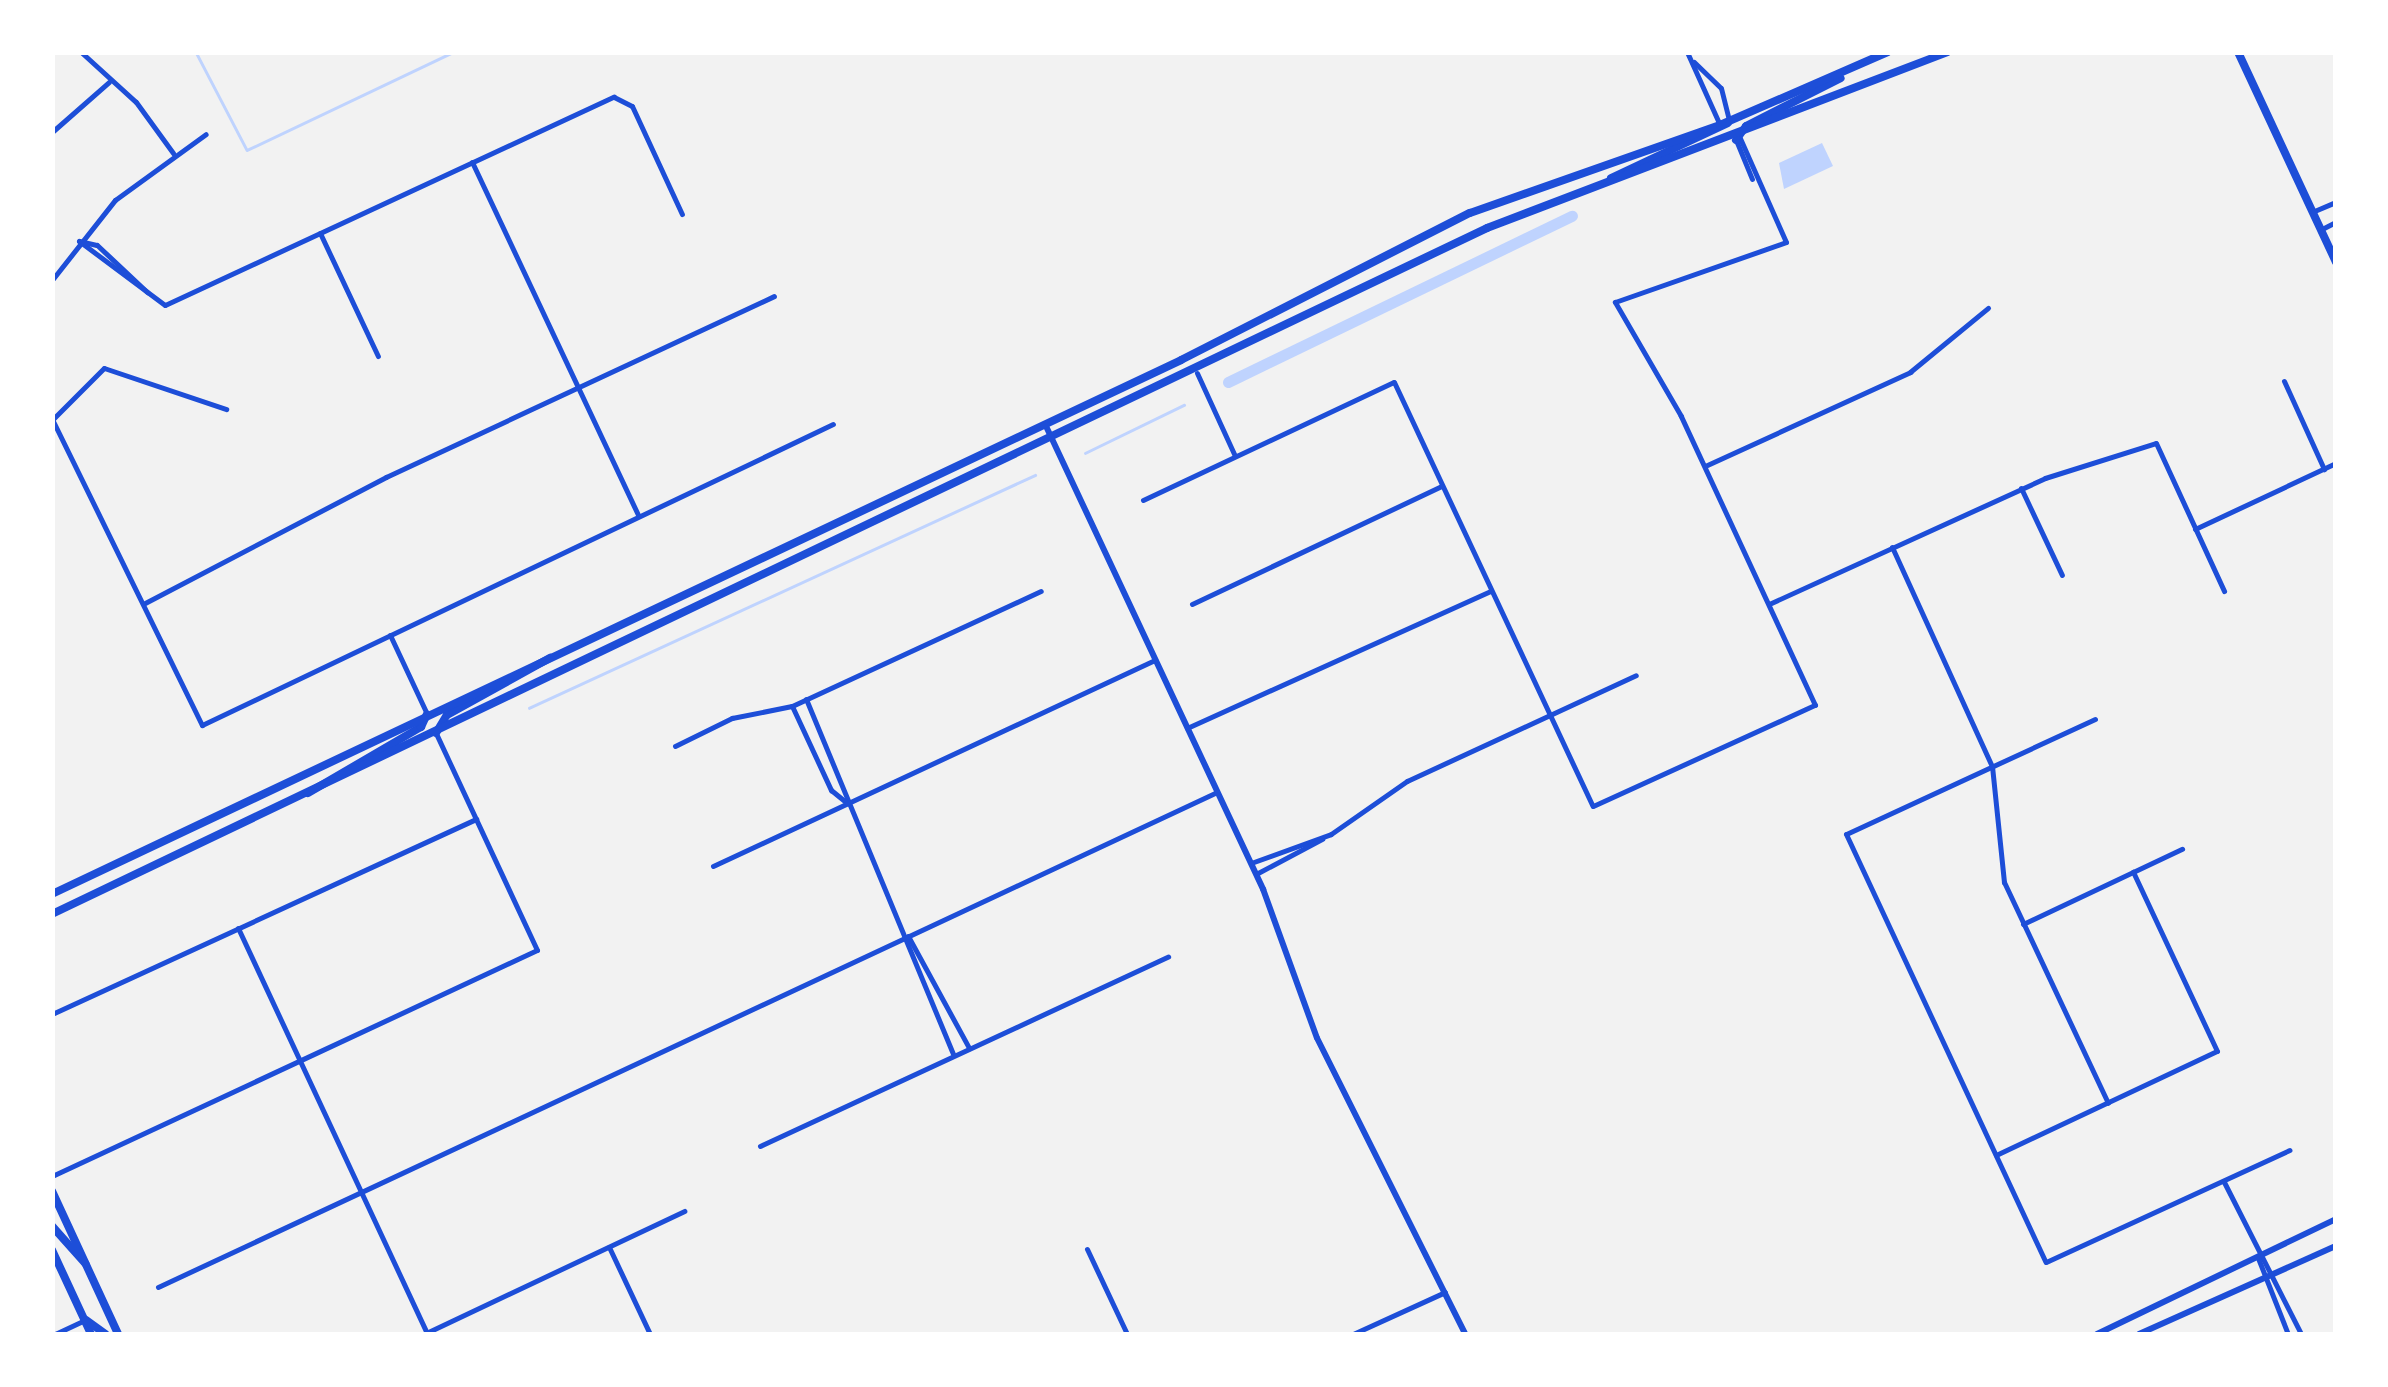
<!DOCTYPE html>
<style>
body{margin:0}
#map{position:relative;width:2388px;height:1387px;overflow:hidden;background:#f2f2f2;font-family:"DM Sans",sans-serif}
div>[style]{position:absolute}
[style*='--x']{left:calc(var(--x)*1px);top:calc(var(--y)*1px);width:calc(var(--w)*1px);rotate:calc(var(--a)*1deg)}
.water>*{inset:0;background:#bfd3fe}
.stream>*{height:2.5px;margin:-1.25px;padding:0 1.25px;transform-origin:1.25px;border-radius:1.25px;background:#bfd3fe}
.canal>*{height:11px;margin:-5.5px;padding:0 5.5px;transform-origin:5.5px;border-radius:5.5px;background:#bfd3fe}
.minor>*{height:5px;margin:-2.5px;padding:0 2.5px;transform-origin:2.5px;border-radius:2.5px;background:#1d4ed8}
.tertiary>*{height:6px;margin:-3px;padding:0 3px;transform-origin:3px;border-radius:3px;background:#1d4ed8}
.secondary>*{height:8px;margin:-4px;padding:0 4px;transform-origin:4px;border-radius:4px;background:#1d4ed8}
span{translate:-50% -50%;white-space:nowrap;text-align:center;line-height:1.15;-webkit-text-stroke:8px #fff;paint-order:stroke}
.frame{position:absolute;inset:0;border:55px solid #fff;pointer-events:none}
</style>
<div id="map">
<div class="water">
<i style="clip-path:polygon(1822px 143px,1833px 166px,1784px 189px,1779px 163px)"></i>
</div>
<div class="stream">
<i style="--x:196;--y:52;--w:110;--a:62.5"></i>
<i style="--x:247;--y:150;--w:228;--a:-25.4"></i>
<i style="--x:1085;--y:453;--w:110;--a:-25.9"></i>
<i style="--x:529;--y:708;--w:557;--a:-24.72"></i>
</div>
<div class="canal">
<i style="--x:1228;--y:382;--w:382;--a:-25.8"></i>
</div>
<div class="minor">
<i style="--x:81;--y:52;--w:74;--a:42.3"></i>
<i style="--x:136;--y:102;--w:63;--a:54"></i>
<i style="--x:1687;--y:52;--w:80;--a:65.7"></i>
<i style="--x:1694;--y:62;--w:37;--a:44"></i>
<i style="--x:1721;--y:88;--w:34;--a:76"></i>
<i style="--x:52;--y:132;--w:76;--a:-41.3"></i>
<i style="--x:1736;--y:140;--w:42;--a:67.7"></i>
<i style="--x:472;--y:162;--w:389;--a:64.8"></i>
<i style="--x:2312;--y:212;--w:26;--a:-23"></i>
<i style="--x:2320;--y:230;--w:18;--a:-27"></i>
<i style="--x:320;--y:233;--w:136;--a:64.8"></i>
<i style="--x:79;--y:241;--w:107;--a:36.7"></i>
<i style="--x:165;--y:305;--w:495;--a:-24.9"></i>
<i style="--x:614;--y:97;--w:20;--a:27"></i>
<i style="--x:632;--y:106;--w:119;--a:65.2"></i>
<i style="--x:79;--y:241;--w:18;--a:13"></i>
<i style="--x:97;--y:245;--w:69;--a:43.2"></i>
<i style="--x:52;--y:280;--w:102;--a:-51.8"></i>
<i style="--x:115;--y:200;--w:112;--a:-36"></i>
<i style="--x:1197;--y:373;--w:91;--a:65.4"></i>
<i style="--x:2284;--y:381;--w:97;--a:65.6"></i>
<i style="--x:52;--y:419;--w:341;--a:63.9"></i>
<i style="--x:202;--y:725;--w:699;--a:-25.5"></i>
<i style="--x:53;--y:419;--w:72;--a:-45"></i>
<i style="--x:104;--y:368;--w:129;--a:18.6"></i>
<i style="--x:1705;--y:466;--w:226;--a:-24.6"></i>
<i style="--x:1910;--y:372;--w:101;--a:-39.4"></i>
<i style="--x:2021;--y:488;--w:96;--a:64.8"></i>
<i style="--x:1143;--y:500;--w:277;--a:-25.2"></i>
<i style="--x:1394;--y:382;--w:468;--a:64.9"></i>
<i style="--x:1593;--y:806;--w:244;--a:-24.5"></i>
<i style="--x:1815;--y:705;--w:319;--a:-114.9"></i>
<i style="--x:1681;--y:416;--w:132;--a:-120.1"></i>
<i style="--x:1615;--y:302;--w:181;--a:-19.3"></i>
<i style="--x:1786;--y:242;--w:114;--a:-113.9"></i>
<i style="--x:2195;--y:529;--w:156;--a:-25.1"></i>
<i style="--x:1892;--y:547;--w:241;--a:65.5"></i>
<i style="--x:1992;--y:766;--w:117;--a:84.1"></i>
<i style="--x:2004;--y:882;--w:244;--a:64.8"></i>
<i style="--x:145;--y:603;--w:272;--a:-27.6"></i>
<i style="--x:386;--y:477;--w:428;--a:-25"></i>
<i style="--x:1192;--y:604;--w:276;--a:-25.3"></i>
<i style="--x:1769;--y:604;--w:303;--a:-24.5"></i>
<i style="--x:2045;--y:478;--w:116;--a:-17.5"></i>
<i style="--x:2156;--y:443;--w:163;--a:65.3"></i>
<i style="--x:390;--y:635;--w:87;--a:64.9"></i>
<i style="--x:806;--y:699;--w:384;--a:67.5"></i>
<i style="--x:792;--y:706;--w:93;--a:65.1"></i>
<i style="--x:831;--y:790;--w:21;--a:39"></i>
<i style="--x:2095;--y:719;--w:274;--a:155.2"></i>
<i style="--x:1846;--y:834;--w:472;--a:65"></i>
<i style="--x:2046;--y:1262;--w:268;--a:-24.7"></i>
<i style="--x:1187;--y:728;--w:333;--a:-24.3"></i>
<i style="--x:675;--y:746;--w:64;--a:-26.2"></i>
<i style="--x:732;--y:718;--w:61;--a:-11.3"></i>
<i style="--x:792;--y:706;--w:274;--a:-24.8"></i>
<i style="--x:1251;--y:863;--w:85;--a:-19.9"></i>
<i style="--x:1331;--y:834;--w:93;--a:-34.9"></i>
<i style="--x:1407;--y:781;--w:252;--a:-24.8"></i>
<i style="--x:713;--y:866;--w:488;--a:-25"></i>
<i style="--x:1256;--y:874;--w:75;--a:-27.9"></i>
<i style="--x:2023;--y:924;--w:176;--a:-25.3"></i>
<i style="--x:238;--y:928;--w:447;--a:65"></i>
<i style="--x:908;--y:936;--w:128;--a:61.4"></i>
<i style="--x:52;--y:1014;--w:467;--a:-24.7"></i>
<i style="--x:760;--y:1146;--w:450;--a:-24.9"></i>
<i style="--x:1996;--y:1155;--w:244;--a:-25.2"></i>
<i style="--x:2217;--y:1051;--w:198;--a:-115.1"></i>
<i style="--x:52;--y:1176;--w:535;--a:-24.98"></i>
<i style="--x:537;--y:950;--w:239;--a:-115"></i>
<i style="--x:2224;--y:1182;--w:170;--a:63.1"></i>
<i style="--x:609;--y:1247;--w:96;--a:64.8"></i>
<i style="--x:1087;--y:1249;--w:94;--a:64.8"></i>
<i style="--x:2258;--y:1258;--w:82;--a:68.5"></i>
<i style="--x:158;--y:1287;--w:1169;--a:-25.05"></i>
<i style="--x:55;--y:1334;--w:33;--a:-25"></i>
<i style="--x:424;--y:1334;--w:288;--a:-25.3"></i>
<i style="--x:1353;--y:1334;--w:101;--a:-24.5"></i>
</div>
<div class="tertiary">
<i style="--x:1045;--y:424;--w:514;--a:64.88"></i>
<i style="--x:1263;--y:889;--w:158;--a:70.1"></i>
<i style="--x:1317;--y:1038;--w:331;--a:63.4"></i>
<i style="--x:2097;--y:1334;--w:265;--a:-25.7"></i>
<i style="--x:2139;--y:1334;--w:216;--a:-24.1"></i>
</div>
<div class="secondary">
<i style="--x:2238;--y:52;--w:232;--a:65"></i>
<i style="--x:1736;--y:140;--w:17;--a:-54"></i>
<i style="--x:1746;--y:126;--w:106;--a:-26.8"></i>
<i style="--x:1611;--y:178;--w:129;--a:-25.2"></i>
<i style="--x:436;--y:733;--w:21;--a:-59"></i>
<i style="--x:447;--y:715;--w:118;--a:-29"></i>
<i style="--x:308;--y:793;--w:131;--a:-30.3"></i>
<i style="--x:421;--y:727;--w:14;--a:-65"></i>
<i style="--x:52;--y:894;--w:1249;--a:-25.31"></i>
<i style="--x:1181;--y:360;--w:324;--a:-27"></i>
<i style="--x:1470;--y:213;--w:265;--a:-19.4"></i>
<i style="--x:1720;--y:125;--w:183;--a:-23.5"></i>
<i style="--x:52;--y:914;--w:1591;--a:-25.55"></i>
<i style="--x:1487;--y:228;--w:493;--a:-20.9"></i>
<i style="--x:52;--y:1191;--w:157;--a:65.2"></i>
<i style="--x:52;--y:1226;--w:50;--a:48.3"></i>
<i style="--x:52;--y:1250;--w:93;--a:65.1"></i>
<i style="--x:86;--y:1320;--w:24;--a:36"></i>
</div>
<div class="frame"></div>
</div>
